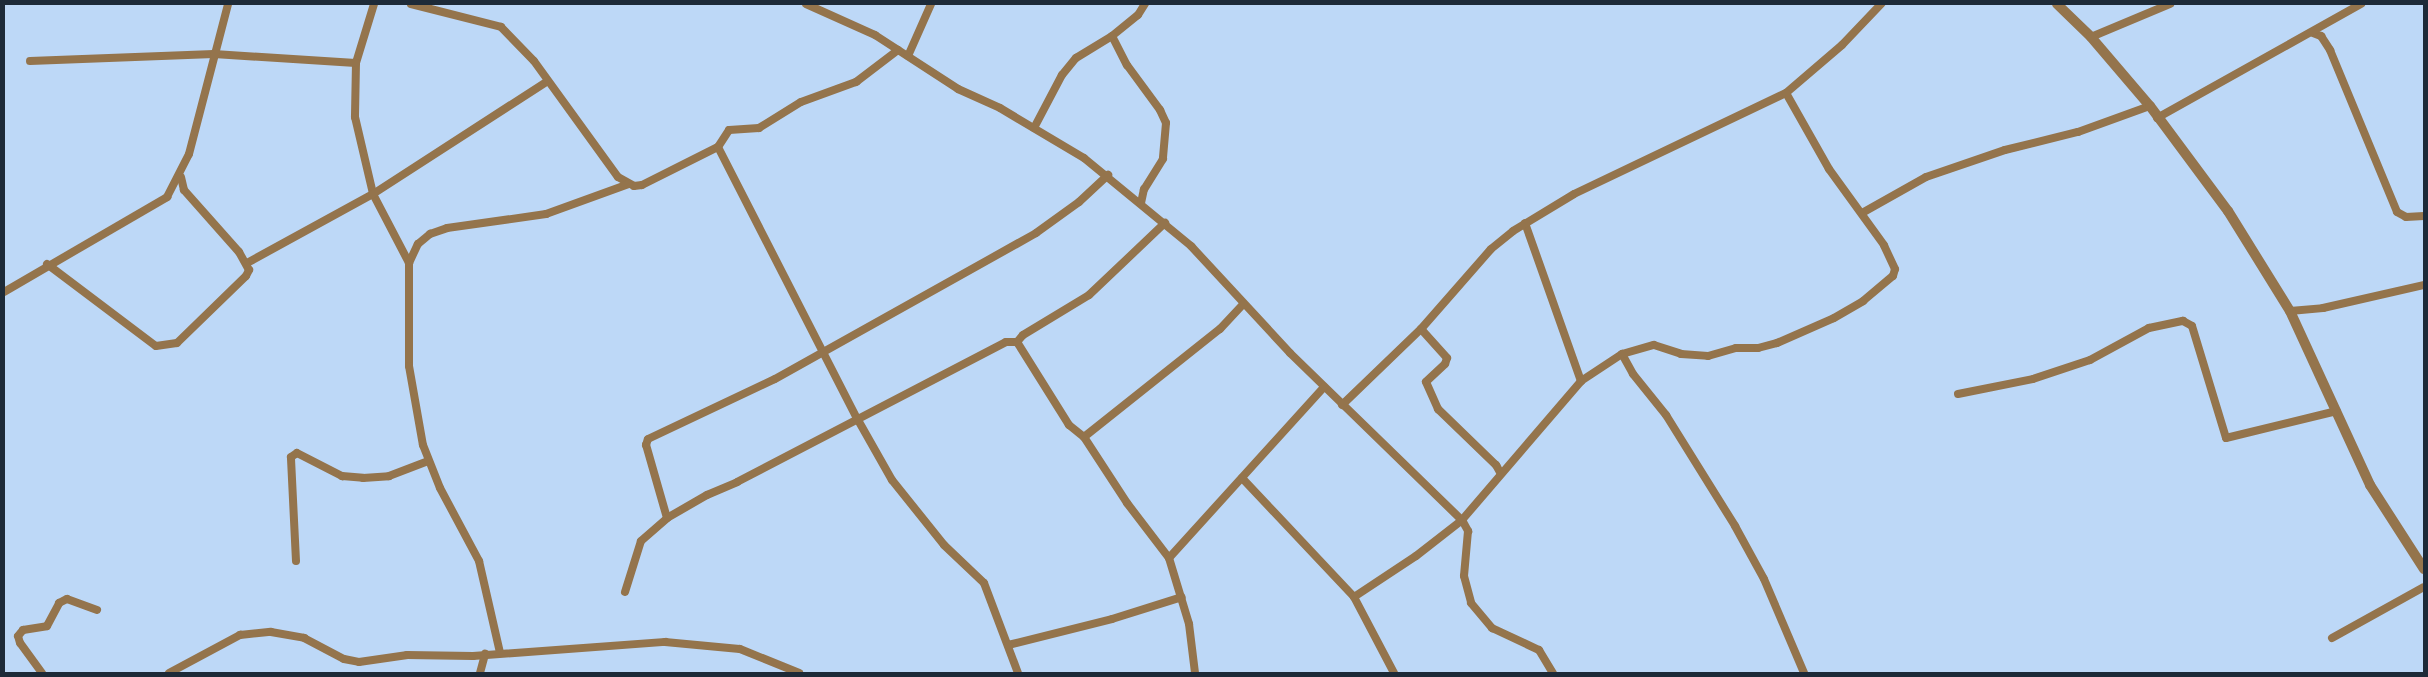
<!DOCTYPE html>
<style>
body{margin:0}
#map{position:relative;width:2428px;height:677px;overflow:hidden;background:#bdd8f7;font-family:Mulish,sans-serif}
div>[style]{position:absolute}
[style*='--x']{left:calc(var(--x)*1px);top:calc(var(--y)*1px);width:calc(var(--w)*1px);rotate:calc(var(--a)*1deg)}
.minor>*{height:8px;margin:-4px;padding:0 4px;transform-origin:4px;border-radius:4px;background:#94744c}
.tertiary>*{height:10px;margin:-5px;padding:0 5px;transform-origin:5px;border-radius:5px;background:#94744c}
span{translate:-50% -50%;white-space:nowrap;text-align:center;line-height:1.15;-webkit-text-stroke:4px #d0e4fc;paint-order:stroke}
.frame{position:absolute;inset:0;border:5px solid #1d2a38;pointer-events:none}
</style>
<div id="map">
<div class="minor">
<i style="--x:374;--y:4;--w:62;--a:107"></i>
<i style="--x:356;--y:63;--w:54;--a:91.1"></i>
<i style="--x:355;--y:117;--w:79;--a:76.8"></i>
<i style="--x:373;--y:194;--w:78;--a:62.4"></i>
<i style="--x:409;--y:263;--w:103;--a:90"></i>
<i style="--x:409;--y:366;--w:80;--a:80"></i>
<i style="--x:423;--y:445;--w:46;--a:68.4"></i>
<i style="--x:440;--y:488;--w:83;--a:61.9"></i>
<i style="--x:479;--y:561;--w:94;--a:77.1"></i>
<i style="--x:411;--y:4;--w:93;--a:14.3"></i>
<i style="--x:501;--y:27;--w:47;--a:45.9"></i>
<i style="--x:534;--y:61;--w:143;--a:54.1"></i>
<i style="--x:618;--y:177;--w:18;--a:29"></i>
<i style="--x:634;--y:186;--w:8;--a:-7"></i>
<i style="--x:642;--y:185;--w:85;--a:-26.6"></i>
<i style="--x:718;--y:147;--w:20;--a:-57"></i>
<i style="--x:729;--y:130;--w:30;--a:-4"></i>
<i style="--x:759;--y:128;--w:49;--a:-31.8"></i>
<i style="--x:801;--y:102;--w:59;--a:-20"></i>
<i style="--x:856;--y:82;--w:53;--a:-37.3"></i>
<i style="--x:806;--y:4;--w:76;--a:24.2"></i>
<i style="--x:875;--y:35;--w:99;--a:33"></i>
<i style="--x:958;--y:89;--w:46;--a:24.3"></i>
<i style="--x:1000;--y:108;--w:98;--a:30.8"></i>
<i style="--x:1084;--y:158;--w:139;--a:39.4"></i>
<i style="--x:1191;--y:246;--w:146;--a:47.2"></i>
<i style="--x:1290;--y:353;--w:240;--a:44.2"></i>
<i style="--x:1462;--y:520;--w:13;--a:61"></i>
<i style="--x:1468;--y:531;--w:45;--a:95.1"></i>
<i style="--x:1464;--y:576;--w:28;--a:75"></i>
<i style="--x:1471;--y:603;--w:33;--a:50"></i>
<i style="--x:1492;--y:628;--w:52;--a:25.1"></i>
<i style="--x:1539;--y:650;--w:27;--a:59"></i>
<i style="--x:2313;--y:33;--w:9;--a:21"></i>
<i style="--x:2321;--y:36;--w:17;--a:57"></i>
<i style="--x:2330;--y:50;--w:175;--a:67.5"></i>
<i style="--x:2397;--y:212;--w:10;--a:29"></i>
<i style="--x:2406;--y:217;--w:18;--a:-3"></i>
<i style="--x:1112;--y:36;--w:33;--a:63"></i>
<i style="--x:1127;--y:65;--w:56;--a:53.7"></i>
<i style="--x:1160;--y:110;--w:14;--a:65"></i>
<i style="--x:1166;--y:123;--w:36;--a:95"></i>
<i style="--x:1163;--y:159;--w:36;--a:122"></i>
<i style="--x:1144;--y:189;--w:14;--a:102"></i>
<i style="--x:2091;--y:37;--w:86;--a:-22.7"></i>
<i style="--x:908;--y:56;--w:57;--a:-66.1"></i>
<i style="--x:30;--y:61;--w:184;--a:-2.2"></i>
<i style="--x:214;--y:54;--w:142;--a:3.6"></i>
<i style="--x:2157;--y:118;--w:234;--a:-29.2"></i>
<i style="--x:1034;--y:128;--w:60;--a:-62.2"></i>
<i style="--x:1062;--y:75;--w:22;--a:-51"></i>
<i style="--x:1076;--y:58;--w:42;--a:-31.4"></i>
<i style="--x:1112;--y:36;--w:33;--a:-39"></i>
<i style="--x:1138;--y:15;--w:13;--a:-58"></i>
<i style="--x:718;--y:147;--w:307;--a:62.9"></i>
<i style="--x:858;--y:420;--w:69;--a:60.5"></i>
<i style="--x:892;--y:480;--w:83;--a:51.3"></i>
<i style="--x:944;--y:545;--w:55;--a:43.5"></i>
<i style="--x:984;--y:583;--w:96;--a:69.3"></i>
<i style="--x:1862;--y:213;--w:73;--a:-29.4"></i>
<i style="--x:1926;--y:177;--w:83;--a:-18.9"></i>
<i style="--x:2005;--y:150;--w:75;--a:-13.9"></i>
<i style="--x:2078;--y:132;--w:77;--a:-19.9"></i>
<i style="--x:1525;--y:223;--w:168;--a:70.5"></i>
<i style="--x:247;--y:263;--w:144;--a:-28.7"></i>
<i style="--x:373;--y:194;--w:208;--a:-32.9"></i>
<i style="--x:409;--y:263;--w:21;--a:-65"></i>
<i style="--x:418;--y:244;--w:16;--a:-40"></i>
<i style="--x:430;--y:234;--w:18;--a:-19"></i>
<i style="--x:447;--y:228;--w:100;--a:-8"></i>
<i style="--x:546;--y:214;--w:88;--a:-19.9"></i>
<i style="--x:47;--y:264;--w:136;--a:37"></i>
<i style="--x:156;--y:346;--w:21;--a:-8"></i>
<i style="--x:177;--y:343;--w:96;--a:-44.2"></i>
<i style="--x:246;--y:276;--w:7;--a:-63"></i>
<i style="--x:249;--y:270;--w:21;--a:-119"></i>
<i style="--x:239;--y:252;--w:83;--a:-131.6"></i>
<i style="--x:184;--y:190;--w:13;--a:-103"></i>
<i style="--x:4;--y:292;--w:189;--a:-30.2"></i>
<i style="--x:167;--y:197;--w:48;--a:-62.9"></i>
<i style="--x:189;--y:154;--w:155;--a:-75.4"></i>
<i style="--x:2290;--y:311;--w:33;--a:-5"></i>
<i style="--x:2323;--y:308;--w:104;--a:-12.8"></i>
<i style="--x:1421;--y:329;--w:39;--a:48"></i>
<i style="--x:1447;--y:358;--w:6;--a:108"></i>
<i style="--x:1445;--y:364;--w:26;--a:137"></i>
<i style="--x:1426;--y:382;--w:30;--a:66"></i>
<i style="--x:1438;--y:409;--w:81;--a:44"></i>
<i style="--x:1496;--y:465;--w:10;--a:61"></i>
<i style="--x:1017;--y:342;--w:9;--a:-49"></i>
<i style="--x:1023;--y:335;--w:77;--a:-31.2"></i>
<i style="--x:1089;--y:295;--w:105;--a:-43.5"></i>
<i style="--x:1622;--y:354;--w:23;--a:61"></i>
<i style="--x:1633;--y:374;--w:53;--a:51.2"></i>
<i style="--x:1666;--y:415;--w:131;--a:58.1"></i>
<i style="--x:1735;--y:526;--w:60;--a:61.3"></i>
<i style="--x:1764;--y:579;--w:102;--a:66.9"></i>
<i style="--x:1958;--y:394;--w:76;--a:-11.3"></i>
<i style="--x:2033;--y:379;--w:60;--a:-18.4"></i>
<i style="--x:2090;--y:360;--w:67;--a:-28.5"></i>
<i style="--x:2149;--y:328;--w:35;--a:-12"></i>
<i style="--x:2183;--y:321;--w:10;--a:29"></i>
<i style="--x:2192;--y:326;--w:117;--a:73.1"></i>
<i style="--x:2226;--y:438;--w:114;--a:-13.7"></i>
<i style="--x:1342;--y:405;--w:110;--a:-43.9"></i>
<i style="--x:1421;--y:329;--w:106;--a:-48.8"></i>
<i style="--x:1491;--y:249;--w:28;--a:-39"></i>
<i style="--x:1513;--y:231;--w:71;--a:-31.2"></i>
<i style="--x:1574;--y:194;--w:235;--a:-25.5"></i>
<i style="--x:1786;--y:93;--w:74;--a:-40.6"></i>
<i style="--x:1842;--y:45;--w:57;--a:-46.4"></i>
<i style="--x:1084;--y:437;--w:79;--a:56.9"></i>
<i style="--x:1127;--y:503;--w:69;--a:52.6"></i>
<i style="--x:1169;--y:558;--w:69;--a:73.1"></i>
<i style="--x:1189;--y:624;--w:49;--a:83"></i>
<i style="--x:1242;--y:478;--w:163;--a:46.7"></i>
<i style="--x:1354;--y:597;--w:86;--a:62.2"></i>
<i style="--x:667;--y:518;--w:76;--a:-106"></i>
<i style="--x:646;--y:445;--w:6;--a:-72"></i>
<i style="--x:648;--y:439;--w:140;--a:-25.3"></i>
<i style="--x:775;--y:379;--w:299;--a:-29.2"></i>
<i style="--x:1036;--y:233;--w:53;--a:-35.8"></i>
<i style="--x:1079;--y:202;--w:40;--a:-43"></i>
<i style="--x:1169;--y:558;--w:231;--a:-47.8"></i>
<i style="--x:296;--y:561;--w:104;--a:-92.8"></i>
<i style="--x:291;--y:457;--w:7;--a:-34"></i>
<i style="--x:297;--y:453;--w:51;--a:27.1"></i>
<i style="--x:342;--y:476;--w:21;--a:5"></i>
<i style="--x:363;--y:478;--w:26;--a:-4"></i>
<i style="--x:389;--y:476;--w:42;--a:-21"></i>
<i style="--x:625;--y:592;--w:53;--a:-72.6"></i>
<i style="--x:641;--y:541;--w:35;--a:-41"></i>
<i style="--x:667;--y:518;--w:46;--a:-29.9"></i>
<i style="--x:707;--y:495;--w:33;--a:-23"></i>
<i style="--x:737;--y:482;--w:303;--a:-27.5"></i>
<i style="--x:1006;--y:342;--w:11;--a:0"></i>
<i style="--x:1017;--y:342;--w:98;--a:57.9"></i>
<i style="--x:1069;--y:425;--w:19;--a:39"></i>
<i style="--x:1084;--y:437;--w:174;--a:-38.5"></i>
<i style="--x:1220;--y:329;--w:34;--a:-47"></i>
<i style="--x:1354;--y:597;--w:74;--a:-33.5"></i>
<i style="--x:1416;--y:556;--w:58;--a:-38"></i>
<i style="--x:1462;--y:520;--w:183;--a:-49.4"></i>
<i style="--x:1581;--y:381;--w:49;--a:-33.4"></i>
<i style="--x:1622;--y:354;--w:33;--a:-16"></i>
<i style="--x:1654;--y:345;--w:28;--a:18"></i>
<i style="--x:1681;--y:354;--w:27;--a:4"></i>
<i style="--x:1708;--y:356;--w:29;--a:-16"></i>
<i style="--x:1736;--y:348;--w:22;--a:0"></i>
<i style="--x:1758;--y:348;--w:20;--a:-15"></i>
<i style="--x:1777;--y:343;--w:62;--a:-23.7"></i>
<i style="--x:1834;--y:318;--w:34;--a:-30"></i>
<i style="--x:1863;--y:301;--w:39;--a:-40"></i>
<i style="--x:1893;--y:276;--w:7;--a:-74"></i>
<i style="--x:1895;--y:269;--w:26;--a:-115"></i>
<i style="--x:1884;--y:245;--w:94;--a:-125.9"></i>
<i style="--x:1829;--y:169;--w:87;--a:-119.5"></i>
<i style="--x:2332;--y:638;--w:105;--a:-29"></i>
<i style="--x:1008;--y:645;--w:107;--a:-14"></i>
<i style="--x:1112;--y:619;--w:73;--a:-17.4"></i>
<i style="--x:42;--y:673;--w:37;--a:-126"></i>
<i style="--x:20;--y:643;--w:7;--a:-106"></i>
<i style="--x:18;--y:636;--w:8;--a:-50"></i>
<i style="--x:23;--y:630;--w:24;--a:-9"></i>
<i style="--x:47;--y:626;--w:26;--a:-62"></i>
<i style="--x:59;--y:603;--w:9;--a:-27"></i>
<i style="--x:67;--y:599;--w:32;--a:20"></i>
<i style="--x:169;--y:673;--w:81;--a:-28.2"></i>
<i style="--x:240;--y:635;--w:31;--a:-6"></i>
<i style="--x:271;--y:632;--w:34;--a:10"></i>
<i style="--x:304;--y:638;--w:45;--a:27.7"></i>
<i style="--x:344;--y:659;--w:15;--a:11"></i>
<i style="--x:359;--y:662;--w:49;--a:-8.3"></i>
<i style="--x:407;--y:655;--w:66;--a:0.9"></i>
<i style="--x:473;--y:656;--w:193;--a:-4.2"></i>
<i style="--x:665;--y:642;--w:75;--a:5.3"></i>
<i style="--x:740;--y:649;--w:64;--a:22.1"></i>
<i style="--x:480;--y:673;--w:20;--a:-75"></i>
</div>
<div class="tertiary">
<i style="--x:2057;--y:4;--w:47;--a:44.1"></i>
<i style="--x:2091;--y:37;--w:91;--a:49.5"></i>
<i style="--x:2150;--y:106;--w:131;--a:53.4"></i>
<i style="--x:2228;--y:211;--w:118;--a:58.2"></i>
<i style="--x:2290;--y:311;--w:192;--a:65.3"></i>
<i style="--x:2370;--y:485;--w:100;--a:57.3"></i>
</div>
<div class="frame"></div>
</div>
